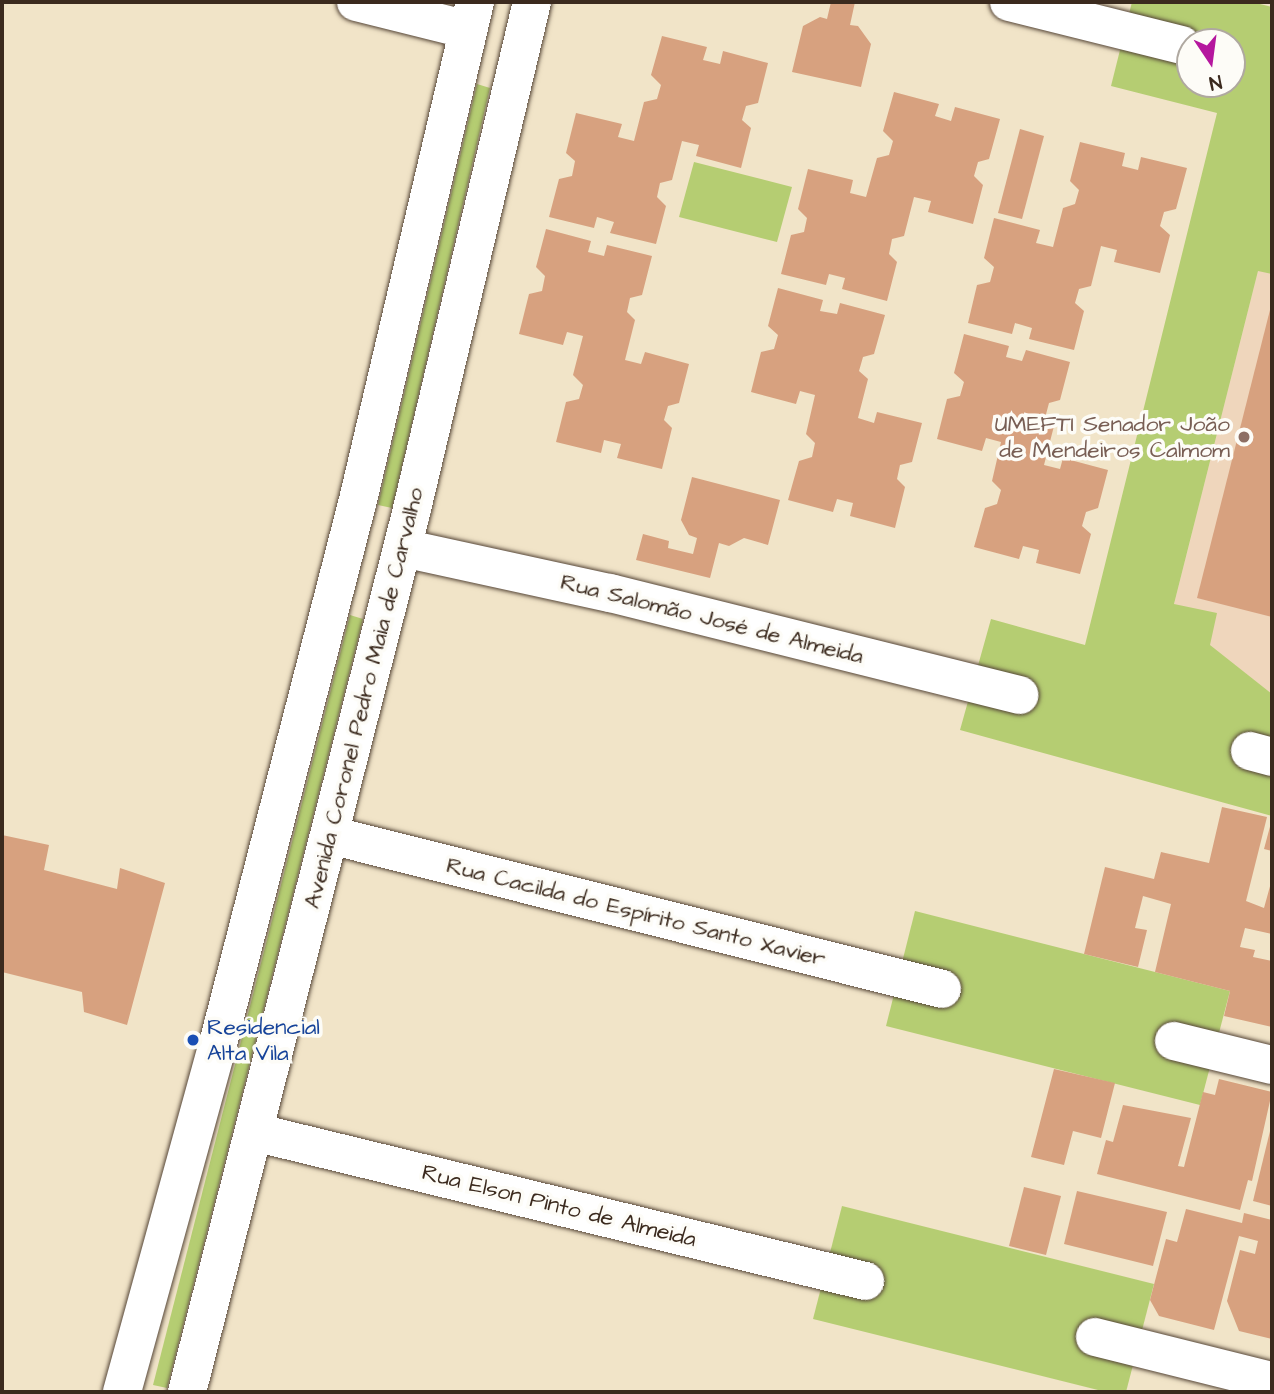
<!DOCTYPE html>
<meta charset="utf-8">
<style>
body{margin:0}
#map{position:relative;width:1274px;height:1394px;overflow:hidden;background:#f1e4c8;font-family:"Architects Daughter",sans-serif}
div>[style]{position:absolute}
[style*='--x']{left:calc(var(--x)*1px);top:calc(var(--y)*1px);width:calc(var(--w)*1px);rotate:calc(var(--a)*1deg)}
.built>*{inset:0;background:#efd6bc}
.green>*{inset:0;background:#b5cd72}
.building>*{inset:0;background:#d7a17f}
.roads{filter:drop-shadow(0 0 2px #564638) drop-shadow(0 0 2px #564638)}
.street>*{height:38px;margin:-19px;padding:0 19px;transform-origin:19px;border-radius:19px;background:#fff}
.secondary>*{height:38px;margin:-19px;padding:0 19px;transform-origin:19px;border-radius:19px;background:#fff}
.dots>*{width:19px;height:19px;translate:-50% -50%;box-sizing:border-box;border:4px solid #fdfcf7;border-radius:50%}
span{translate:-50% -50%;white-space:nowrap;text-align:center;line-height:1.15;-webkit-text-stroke:7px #fdfcf7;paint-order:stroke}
.education-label{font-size:23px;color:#785e54}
.right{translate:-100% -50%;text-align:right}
.street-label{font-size:23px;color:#3b2a1e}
.transit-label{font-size:23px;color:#164399}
.left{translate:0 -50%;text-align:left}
.frame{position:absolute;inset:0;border:4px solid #3b2a1e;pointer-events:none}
.north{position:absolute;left:1176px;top:28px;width:70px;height:70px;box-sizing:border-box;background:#fdfcf7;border:2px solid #afa8a0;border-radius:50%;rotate:167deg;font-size:19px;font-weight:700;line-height:28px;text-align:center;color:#3b2a1e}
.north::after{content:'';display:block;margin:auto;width:24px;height:32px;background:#b5179e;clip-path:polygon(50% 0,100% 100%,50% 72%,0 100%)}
</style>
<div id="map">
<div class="built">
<i style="clip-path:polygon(1272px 215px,1272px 694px,1209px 645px,1174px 604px)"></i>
</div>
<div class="green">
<i style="clip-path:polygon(evenodd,1132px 2px,1252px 2px,1272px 7px,1272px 274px,1258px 271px,1174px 604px,1217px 613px,1210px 645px,1272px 694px,1272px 816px,960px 730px,991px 619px,1085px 645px,1217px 113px,1111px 86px,1132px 2px,1190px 42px,1232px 42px,1232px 84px,1190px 84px,1190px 42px)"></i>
<i style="clip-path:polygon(477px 84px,490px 88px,392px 508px,378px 505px)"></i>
<i style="clip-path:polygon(694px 162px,792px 187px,777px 242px,679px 217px)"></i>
<i style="clip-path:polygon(350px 615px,363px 619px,167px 1388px,153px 1385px)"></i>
<i style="clip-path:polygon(915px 911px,1230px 991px,1200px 1105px,886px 1026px)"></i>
<i style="clip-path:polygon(842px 1206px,1154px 1284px,1126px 1392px,1106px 1392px,813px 1319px)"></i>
</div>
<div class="building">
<i style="clip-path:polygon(831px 2px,855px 2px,850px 25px,858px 26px,871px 44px,861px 87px,792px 72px,803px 26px,820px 17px,827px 19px)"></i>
<i style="clip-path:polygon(662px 36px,707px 47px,703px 60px,720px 64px,723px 51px,768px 63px,758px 103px,746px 106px,742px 120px,751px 128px,741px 168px,696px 156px,699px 145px,682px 141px,672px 180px,660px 183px,657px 197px,666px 206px,656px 244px,610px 233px,614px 222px,597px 217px,594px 228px,549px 217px,559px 179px,572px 176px,575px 161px,566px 153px,576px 113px,622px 124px,618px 137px,634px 141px,644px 102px,657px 99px,661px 85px,651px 75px)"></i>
<i style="clip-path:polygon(894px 92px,939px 104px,935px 116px,951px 121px,955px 107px,1000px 119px,989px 159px,978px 162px,974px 176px,983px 185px,973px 224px,928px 212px,931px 201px,914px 197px,904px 236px,892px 239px,889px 254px,897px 262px,887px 301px,842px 289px,845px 278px,829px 274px,826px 285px,781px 274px,791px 235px,804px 232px,807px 218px,798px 209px,808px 169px,853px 180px,850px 193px,866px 197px,877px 158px,889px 155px,893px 141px,883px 131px)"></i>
<i style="clip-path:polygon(1020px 129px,1044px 136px,1022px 219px,998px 213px)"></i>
<i style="clip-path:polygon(1080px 142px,1125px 153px,1122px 166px,1138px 170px,1141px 157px,1187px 168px,1176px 209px,1164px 212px,1160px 226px,1170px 235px,1160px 273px,1114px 262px,1117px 250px,1101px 246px,1091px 286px,1079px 289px,1075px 303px,1084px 311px,1074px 350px,1029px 339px,1032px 328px,1015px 323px,1012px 334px,968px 323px,977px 285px,990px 282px,994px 267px,984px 258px,994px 218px,1040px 230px,1036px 243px,1053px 247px,1063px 208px,1075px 204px,1079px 190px,1070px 181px)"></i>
<i style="clip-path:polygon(546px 229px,591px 241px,588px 252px,604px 256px,607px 245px,652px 256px,642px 295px,630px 298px,627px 312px,635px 320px,625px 360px,641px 364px,645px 352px,689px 364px,679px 403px,668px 406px,664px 420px,672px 428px,662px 469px,617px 458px,621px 444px,604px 440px,601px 453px,556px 442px,566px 402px,579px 399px,583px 385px,573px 375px,583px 336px,567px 332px,563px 345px,519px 334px,529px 294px,542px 291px,545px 276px,536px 267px)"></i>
<i style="clip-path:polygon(778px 288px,823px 300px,820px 311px,837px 314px,840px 303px,885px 315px,874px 354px,863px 357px,859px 371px,868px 379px,858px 418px,874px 423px,877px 412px,922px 423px,912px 462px,900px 465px,897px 479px,905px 487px,895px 528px,850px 516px,853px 503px,837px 499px,833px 512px,788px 500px,799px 461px,812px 457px,815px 443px,806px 434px,815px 395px,800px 391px,796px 404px,751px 392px,761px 352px,774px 349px,778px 335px,768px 326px)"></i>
<i style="clip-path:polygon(1271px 306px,1272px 306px,1272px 617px,1197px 598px)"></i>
<i style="clip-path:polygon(964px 334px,1009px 346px,1006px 357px,1022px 361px,1026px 350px,1070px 362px,1060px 400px,1049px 403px,1045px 418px,1054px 426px,1044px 465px,1060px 469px,1063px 458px,1108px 470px,1098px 508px,1086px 512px,1082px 526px,1091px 534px,1080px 574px,1036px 563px,1039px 550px,1023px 546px,1019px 559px,974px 547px,985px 508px,997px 504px,1001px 490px,992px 481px,1001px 442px,986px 438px,982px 451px,937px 439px,947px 399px,960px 396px,964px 382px,954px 373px)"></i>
<i style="clip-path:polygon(692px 477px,780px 500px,768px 545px,744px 538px,729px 546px,719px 543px,710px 578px,636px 560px,643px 534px,669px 541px,668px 548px,693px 554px,697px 538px,689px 535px,681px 520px)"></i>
<i style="clip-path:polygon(1222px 807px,1267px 817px,1246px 901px,1264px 908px,1272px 879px,1272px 934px,1245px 928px,1240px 947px,1255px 950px,1253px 957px,1272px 961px,1272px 1027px,1224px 1016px,1230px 991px,1155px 972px,1171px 904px,1143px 896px,1135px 928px,1147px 930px,1138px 967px,1084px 954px,1105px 867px,1154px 879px,1161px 852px,1209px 863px)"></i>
<i style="clip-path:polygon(1272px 819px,1272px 851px,1264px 849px)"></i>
<i style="clip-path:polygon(2px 835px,49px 845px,44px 870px,117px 889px,120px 868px,165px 883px,127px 1025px,84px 1012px,82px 992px,2px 972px)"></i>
<i style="clip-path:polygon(1054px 1069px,1115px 1083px,1101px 1138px,1073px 1131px,1064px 1165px,1031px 1157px)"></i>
<i style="clip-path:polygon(1219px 1079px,1272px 1092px,1252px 1181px,1248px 1180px,1240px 1210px,1097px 1174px,1106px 1140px,1113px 1142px,1123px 1105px,1191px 1118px,1178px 1166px,1184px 1167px,1203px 1092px,1215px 1095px)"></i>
<i style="clip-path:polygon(1271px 1127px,1272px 1127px,1272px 1206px,1253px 1201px)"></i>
<i style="clip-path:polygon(1024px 1187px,1061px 1196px,1046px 1255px,1009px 1246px)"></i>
<i style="clip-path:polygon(1077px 1191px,1167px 1212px,1153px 1266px,1064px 1244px)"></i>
<i style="clip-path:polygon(1186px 1209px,1242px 1223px,1244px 1213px,1272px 1220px,1272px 1339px,1239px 1331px,1227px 1301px,1240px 1250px,1255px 1254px,1258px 1241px,1239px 1236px,1214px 1330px,1159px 1316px,1150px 1300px,1166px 1239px,1177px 1242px)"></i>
</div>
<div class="roads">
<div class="street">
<i style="--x:356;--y:2;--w:115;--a:14"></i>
<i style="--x:1009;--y:2;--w:178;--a:14"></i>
<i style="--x:403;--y:548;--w:212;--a:12.3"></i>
<i style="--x:610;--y:593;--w:422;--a:14"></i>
<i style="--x:1250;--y:751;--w:23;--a:15"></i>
<i style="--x:330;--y:835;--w:631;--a:14.12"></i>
<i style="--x:1174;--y:1041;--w:101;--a:13.8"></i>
<i style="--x:254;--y:1132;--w:629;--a:13.7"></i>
<i style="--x:1095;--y:1337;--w:182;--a:14"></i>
</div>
<div class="secondary">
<i style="--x:122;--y:1392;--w:361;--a:-74.6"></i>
<i style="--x:218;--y:1044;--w:562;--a:-75.57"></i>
<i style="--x:358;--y:500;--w:512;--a:-76.78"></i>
<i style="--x:187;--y:1392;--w:907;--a:-75.7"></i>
<i style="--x:411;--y:513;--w:525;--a:-76.68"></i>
</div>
</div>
<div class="dots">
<i style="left:1244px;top:437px;background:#8d6e63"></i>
<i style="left:193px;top:1040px;background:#1a4fb4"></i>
</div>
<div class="education-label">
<span class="right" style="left:1230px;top:437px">UMEFTI Senador João<br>de Mendeiros Calmom</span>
</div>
<div class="street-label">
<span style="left:712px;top:619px;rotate:14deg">Rua Salomão José de Almeida</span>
<span style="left:364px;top:698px;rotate:-76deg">Avenida Coronel Pedro Maia de Carvalho</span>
<span style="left:636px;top:912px;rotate:14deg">Rua Cacilda do Espírito Santo Xavier</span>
<span style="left:559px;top:1206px;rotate:14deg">Rua Elson Pinto de Almeida</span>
</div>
<div class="transit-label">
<span class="left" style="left:207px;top:1040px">Residencial<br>Alta Vila</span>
</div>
<div class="frame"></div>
<div class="north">N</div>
</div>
